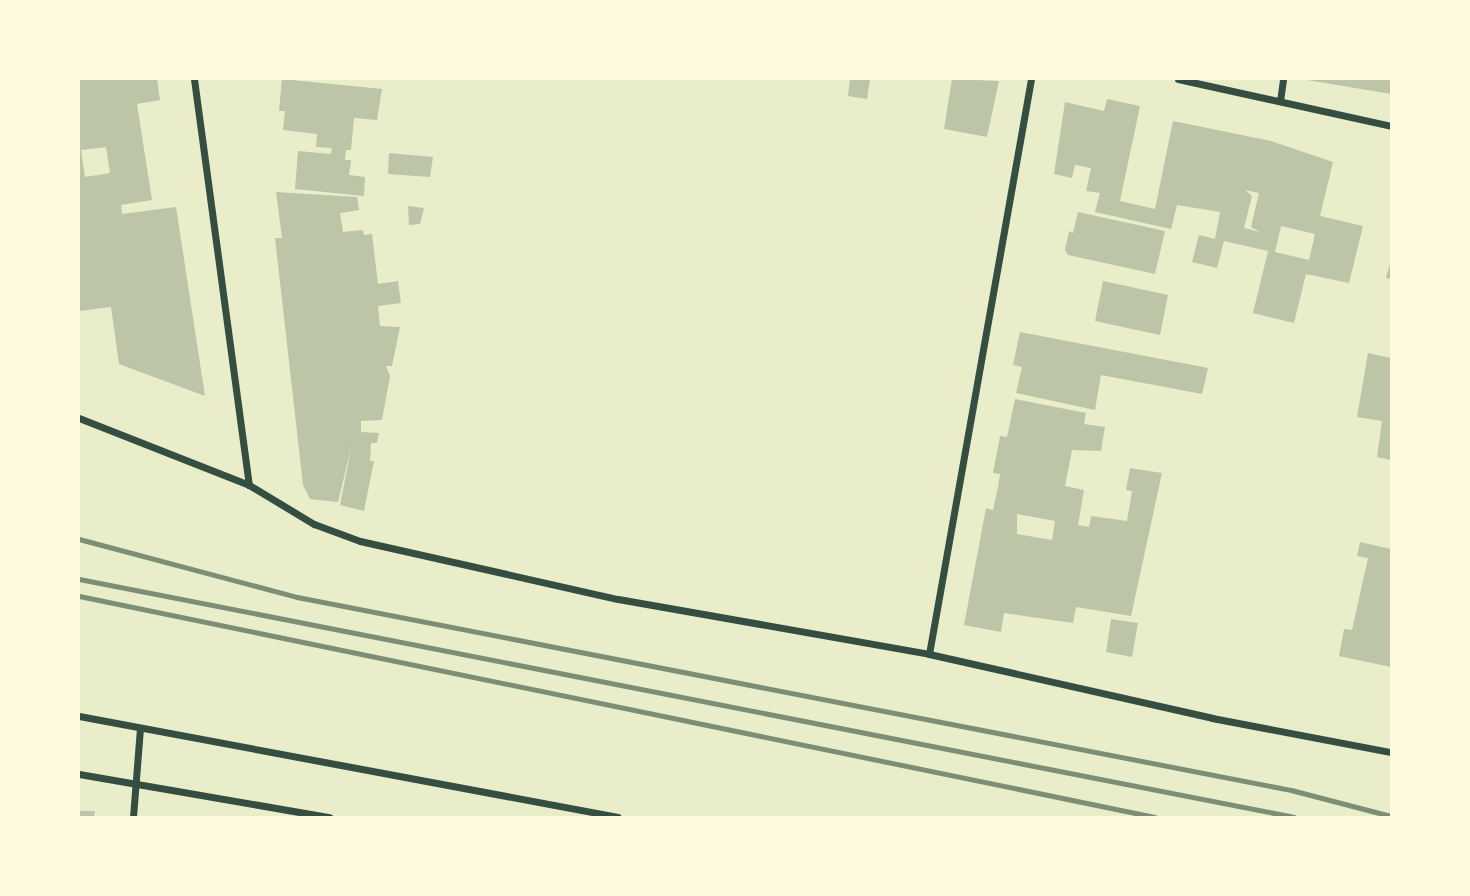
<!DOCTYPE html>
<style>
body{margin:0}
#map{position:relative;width:1470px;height:896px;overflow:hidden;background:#e9edc9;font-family:Cabin,sans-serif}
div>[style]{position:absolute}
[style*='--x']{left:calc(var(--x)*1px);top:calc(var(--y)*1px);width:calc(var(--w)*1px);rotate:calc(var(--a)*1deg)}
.building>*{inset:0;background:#bcc5a7}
.minor>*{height:7px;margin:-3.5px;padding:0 3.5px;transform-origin:3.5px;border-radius:3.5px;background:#344e41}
.rail>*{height:5px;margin:-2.5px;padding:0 2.5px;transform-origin:2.5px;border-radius:2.5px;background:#7c8e77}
span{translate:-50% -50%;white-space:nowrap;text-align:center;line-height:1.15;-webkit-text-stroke:7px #fefae0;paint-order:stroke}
.frame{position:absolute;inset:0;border:80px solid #fefae0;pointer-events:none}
</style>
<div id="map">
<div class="building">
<i style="clip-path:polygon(evenodd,79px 79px,157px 79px,160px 100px,137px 104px,152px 200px,121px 205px,122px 214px,176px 207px,205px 396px,119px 364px,111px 307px,79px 311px,79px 79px,106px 147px,110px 173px,85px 177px,81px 150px,106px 147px)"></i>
<i style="clip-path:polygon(282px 79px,382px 89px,377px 120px,354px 118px,351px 150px,346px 150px,345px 160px,351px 160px,349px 175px,365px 177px,364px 196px,295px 189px,298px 151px,331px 154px,332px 148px,316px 147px,317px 134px,283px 130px,285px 111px,279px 111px)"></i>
<i style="clip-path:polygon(850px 79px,870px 79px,867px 99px,848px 96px)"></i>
<i style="clip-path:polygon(952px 79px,999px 81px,987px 137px,944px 129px)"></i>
<i style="clip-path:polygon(1307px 79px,1391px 79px,1391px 94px,1307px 80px)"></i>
<i style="clip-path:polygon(evenodd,1107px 99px,1140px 106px,1120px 201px,1155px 209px,1173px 121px,1271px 141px,1333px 162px,1320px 216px,1363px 226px,1349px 283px,1306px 274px,1294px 323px,1253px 313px,1268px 251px,1224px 241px,1217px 268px,1192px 262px,1199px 235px,1215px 239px,1220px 212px,1177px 205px,1171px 229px,1095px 212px,1100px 193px,1086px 191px,1091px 168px,1075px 165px,1072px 178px,1054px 174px,1065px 102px,1104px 111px,1107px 99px,1245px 190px,1259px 193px,1251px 227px,1260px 232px,1244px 228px,1252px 196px,1245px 190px,1107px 99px,1281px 226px,1315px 234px,1309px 260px,1275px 252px,1281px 226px)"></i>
<i style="clip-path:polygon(389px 153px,433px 157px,430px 177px,388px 174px)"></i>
<i style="clip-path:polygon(276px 192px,357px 197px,359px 210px,340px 213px,343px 232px,363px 230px,364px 235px,372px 234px,378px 284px,398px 281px,401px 303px,378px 306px,380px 326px,400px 327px,392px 366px,386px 366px,390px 376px,382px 420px,361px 421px,361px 432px,379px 433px,377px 443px,371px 443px,370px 461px,374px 461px,364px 511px,340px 505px,352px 444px,338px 502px,310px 499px,303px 485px,275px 238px,282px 238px)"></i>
<i style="clip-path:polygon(408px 206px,424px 208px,420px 224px,409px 225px)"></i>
<i style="clip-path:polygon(1078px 212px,1165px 231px,1155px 274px,1068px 255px,1065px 250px,1069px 231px,1073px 233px)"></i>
<i style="clip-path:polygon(1391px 260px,1391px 279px,1386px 278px)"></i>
<i style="clip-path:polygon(1103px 281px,1168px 295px,1160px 335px,1095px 321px)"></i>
<i style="clip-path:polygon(1020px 332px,1208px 368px,1202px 394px,1101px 375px,1095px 410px,1016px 393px,1022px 367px,1013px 365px)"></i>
<i style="clip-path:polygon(1368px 353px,1391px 358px,1391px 460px,1377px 457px,1382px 421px,1357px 417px)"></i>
<i style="clip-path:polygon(evenodd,1015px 399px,1086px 413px,1084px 424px,1105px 427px,1101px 451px,1072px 450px,1065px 486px,1084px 490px,1078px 525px,1089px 527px,1091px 516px,1127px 521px,1132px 491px,1126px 490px,1130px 468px,1162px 473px,1131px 616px,1076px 607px,1073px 623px,1004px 613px,1001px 632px,964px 625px,986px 508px,993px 510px,998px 487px,1000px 474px,993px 473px,1000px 436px,1007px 437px,1015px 399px,1017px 514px,1055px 521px,1052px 540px,1017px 534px,1017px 514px)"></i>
<i style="clip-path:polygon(1360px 542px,1391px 549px,1391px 667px,1339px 656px,1344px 629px,1352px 630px,1368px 558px,1357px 556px)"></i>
<i style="clip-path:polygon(1111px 619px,1138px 623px,1132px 657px,1106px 652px)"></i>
<i style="clip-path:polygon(79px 811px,95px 811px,94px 817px,79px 817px)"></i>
</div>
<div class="minor">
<i style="--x:194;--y:79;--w:410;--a:82.3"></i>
<i style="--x:1178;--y:79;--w:218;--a:12.4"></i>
<i style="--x:1280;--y:101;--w:22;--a:-82"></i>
<i style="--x:79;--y:418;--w:183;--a:21.5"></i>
<i style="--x:249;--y:485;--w:76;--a:31"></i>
<i style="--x:314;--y:524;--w:49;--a:20.3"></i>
<i style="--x:360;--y:541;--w:264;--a:12.7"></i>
<i style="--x:618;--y:599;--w:316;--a:10"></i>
<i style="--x:929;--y:654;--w:290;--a:12.7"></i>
<i style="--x:1212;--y:718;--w:182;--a:10.8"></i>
<i style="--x:929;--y:654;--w:584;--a:-79.94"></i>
<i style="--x:79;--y:716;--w:548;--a:10.61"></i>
<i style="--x:79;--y:774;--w:254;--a:9.8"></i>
<i style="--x:133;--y:817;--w:89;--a:-85.5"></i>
</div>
<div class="rail">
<i style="--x:79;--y:539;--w:226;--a:14.9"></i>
<i style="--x:297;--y:597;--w:1013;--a:10.99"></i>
<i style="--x:1291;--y:790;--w:103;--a:14.6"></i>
<i style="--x:79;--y:579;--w:1238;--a:11.08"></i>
<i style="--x:79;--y:596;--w:1098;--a:11.61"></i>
</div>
<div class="frame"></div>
</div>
